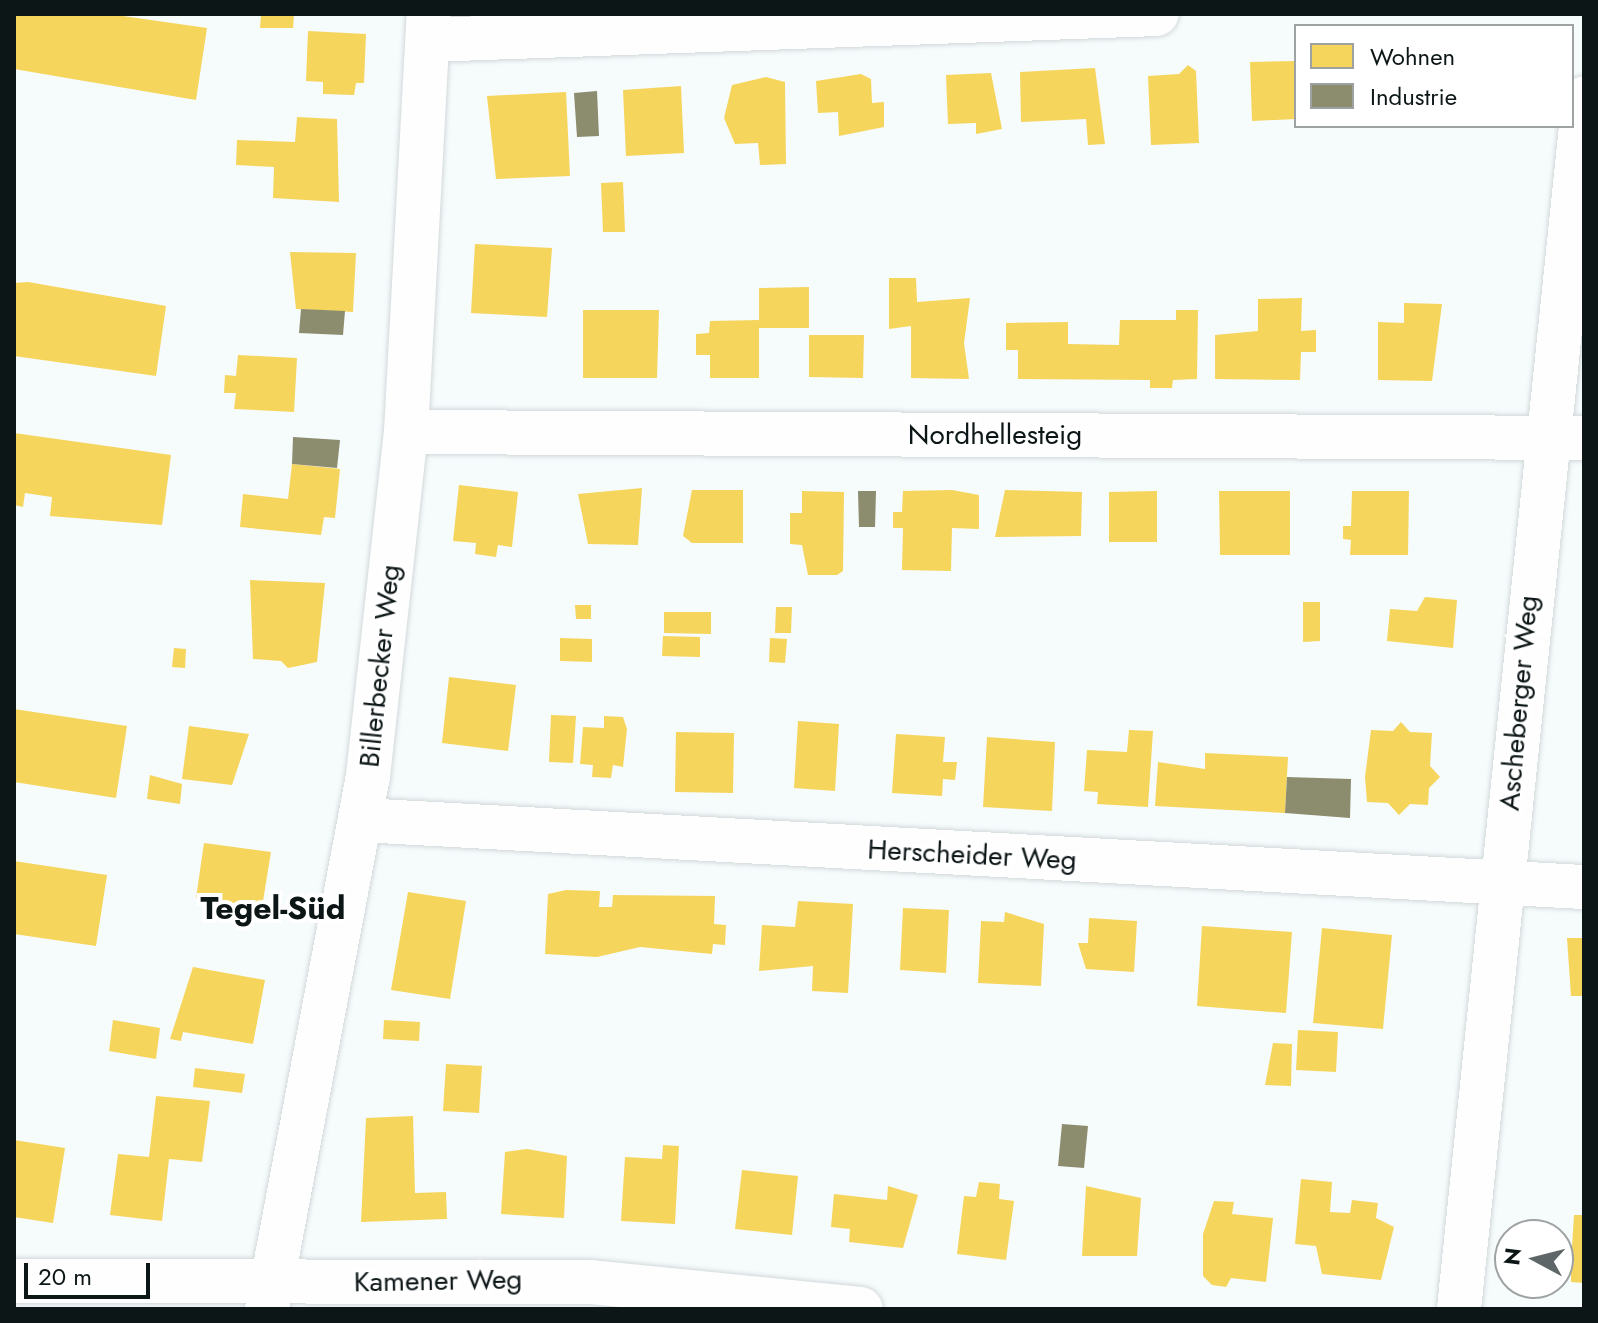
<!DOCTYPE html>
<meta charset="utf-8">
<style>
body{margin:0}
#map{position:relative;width:1598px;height:1323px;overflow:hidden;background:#f6fbfc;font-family:Jost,sans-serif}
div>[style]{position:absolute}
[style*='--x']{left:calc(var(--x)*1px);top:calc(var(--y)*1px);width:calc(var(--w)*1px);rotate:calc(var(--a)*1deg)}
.homes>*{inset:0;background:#f6d55c}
.industry>*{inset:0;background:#8c8c6e}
.roads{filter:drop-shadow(0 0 2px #d2d9da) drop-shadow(0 0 2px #d2d9da)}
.street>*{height:44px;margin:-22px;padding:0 22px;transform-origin:22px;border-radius:22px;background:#fefeff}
span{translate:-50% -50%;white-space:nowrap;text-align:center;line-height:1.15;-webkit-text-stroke:8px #fff;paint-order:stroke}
.street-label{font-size:28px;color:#0d1617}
.quarter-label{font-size:32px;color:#0d1617;font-weight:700}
.frame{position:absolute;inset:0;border:16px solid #0d1617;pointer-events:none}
.legend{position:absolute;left:1294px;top:24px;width:280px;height:104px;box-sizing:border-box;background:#fff;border:2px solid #9ea2a2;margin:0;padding:10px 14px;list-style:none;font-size:24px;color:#0d1617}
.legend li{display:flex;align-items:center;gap:16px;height:40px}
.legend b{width:40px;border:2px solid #9ea2a2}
.north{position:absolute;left:1494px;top:1219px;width:80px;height:80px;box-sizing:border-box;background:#fff;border:2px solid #9ea2a2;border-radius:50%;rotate:277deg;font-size:22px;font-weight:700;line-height:32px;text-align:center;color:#0d1617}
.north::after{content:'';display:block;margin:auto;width:28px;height:36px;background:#5f6667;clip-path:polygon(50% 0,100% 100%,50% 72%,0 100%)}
.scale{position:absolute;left:24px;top:1263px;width:126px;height:36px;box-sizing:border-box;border:4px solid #0d1617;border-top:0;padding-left:10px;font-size:24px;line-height:28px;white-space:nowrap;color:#0d1617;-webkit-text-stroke:6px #fff;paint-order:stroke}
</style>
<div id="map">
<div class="homes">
<i style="clip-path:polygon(14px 14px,109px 14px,207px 28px,196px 100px,14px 69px)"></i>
<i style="clip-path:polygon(261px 14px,294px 14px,293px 28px,260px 28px)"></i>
<i style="clip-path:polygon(308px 31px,366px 34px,364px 83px,356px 83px,354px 95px,323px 94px,323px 82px,306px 81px)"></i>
<i style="clip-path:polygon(1296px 61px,1296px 119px,1252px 121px,1250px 62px)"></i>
<i style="clip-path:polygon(1188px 65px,1196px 71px,1199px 143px,1151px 145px,1148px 76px,1179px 74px)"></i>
<i style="clip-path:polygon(1095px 68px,1105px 144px,1088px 145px,1086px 119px,1021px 122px,1020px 72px)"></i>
<i style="clip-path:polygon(991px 73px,1002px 129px,976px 134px,976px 123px,948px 124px,946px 75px)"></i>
<i style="clip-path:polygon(861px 74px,871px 79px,872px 103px,884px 102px,884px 127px,839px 136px,838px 112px,818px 113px,816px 81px)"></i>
<i style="clip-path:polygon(766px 77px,785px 82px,786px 164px,760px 165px,758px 143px,735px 144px,724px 118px,732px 85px)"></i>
<i style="clip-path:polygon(681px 86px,684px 153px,626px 156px,623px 90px)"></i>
<i style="clip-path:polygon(566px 92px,570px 176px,496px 179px,487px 96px)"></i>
<i style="clip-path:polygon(297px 117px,337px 119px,339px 202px,273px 198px,274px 167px,236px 165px,237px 140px,295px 142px)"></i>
<i style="clip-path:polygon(623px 182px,625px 232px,603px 232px,601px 183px)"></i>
<i style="clip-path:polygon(475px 244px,552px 248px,547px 317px,471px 313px)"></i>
<i style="clip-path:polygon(290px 252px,356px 253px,353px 312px,296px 309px)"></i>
<i style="clip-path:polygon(889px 278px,916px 278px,917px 302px,970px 298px,964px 343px,969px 379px,911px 378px,911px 326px,889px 329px)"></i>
<i style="clip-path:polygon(28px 282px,166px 306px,156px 376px,14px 356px,14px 283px)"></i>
<i style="clip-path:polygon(809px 287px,809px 328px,759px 328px,759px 378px,710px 378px,710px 355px,696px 355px,696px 334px,709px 333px,710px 321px,759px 320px,759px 288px)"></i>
<i style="clip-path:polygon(1302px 298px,1301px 331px,1316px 330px,1316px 352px,1301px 352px,1300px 380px,1215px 379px,1215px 335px,1258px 331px,1258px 299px)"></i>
<i style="clip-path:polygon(1404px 303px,1442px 304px,1432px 381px,1378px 380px,1378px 322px,1404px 323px)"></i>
<i style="clip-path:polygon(583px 310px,659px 310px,657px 378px,583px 378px)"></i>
<i style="clip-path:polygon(1176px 310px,1198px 310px,1197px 379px,1173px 380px,1172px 388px,1150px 388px,1150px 380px,1018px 379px,1018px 350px,1006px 350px,1006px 323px,1068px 322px,1068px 344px,1119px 345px,1120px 320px,1176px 320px)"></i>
<i style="clip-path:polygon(809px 335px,864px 335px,863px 378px,809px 377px)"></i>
<i style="clip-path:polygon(238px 355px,297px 358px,294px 412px,234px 409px,236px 393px,224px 393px,225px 375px,236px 376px)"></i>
<i style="clip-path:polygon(14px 433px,171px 455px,162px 525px,50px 516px,52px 497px,25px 493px,23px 507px,14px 505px)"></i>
<i style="clip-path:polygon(292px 464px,340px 469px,335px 518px,324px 517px,321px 535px,240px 527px,243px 494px,288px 499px)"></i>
<i style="clip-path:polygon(459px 485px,518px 492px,512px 547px,498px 545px,496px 557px,475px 554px,476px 543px,453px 541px)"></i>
<i style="clip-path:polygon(642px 488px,638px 545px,588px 544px,578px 494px)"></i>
<i style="clip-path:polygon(692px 490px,743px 490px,743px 543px,692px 543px,683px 536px)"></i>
<i style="clip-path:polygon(952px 490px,979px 495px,979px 529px,952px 528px,951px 571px,902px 570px,903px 528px,893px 528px,893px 512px,902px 512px,903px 491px)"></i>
<i style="clip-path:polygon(1005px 490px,1082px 492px,1081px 536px,995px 537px)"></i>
<i style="clip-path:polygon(802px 491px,844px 492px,843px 571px,837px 575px,808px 575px,802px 545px,790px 544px,790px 513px,802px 513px)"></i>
<i style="clip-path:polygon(1157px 491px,1157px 542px,1109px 542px,1109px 492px)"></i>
<i style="clip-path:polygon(1219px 491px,1290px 491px,1290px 555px,1220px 555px)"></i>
<i style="clip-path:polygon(1352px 491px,1409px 491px,1408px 555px,1350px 555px,1351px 540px,1343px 539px,1343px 526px,1351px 526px)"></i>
<i style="clip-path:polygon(250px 580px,325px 583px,317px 662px,288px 668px,281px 661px,253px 659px)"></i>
<i style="clip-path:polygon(1425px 597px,1457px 600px,1453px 648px,1387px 641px,1390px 609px,1417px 611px)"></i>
<i style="clip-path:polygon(1303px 602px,1320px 602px,1320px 641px,1303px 642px)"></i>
<i style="clip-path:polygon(575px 605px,591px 605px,591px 619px,576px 619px)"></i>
<i style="clip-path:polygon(776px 607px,792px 607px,791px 633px,775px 633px)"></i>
<i style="clip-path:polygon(664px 612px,711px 612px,711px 634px,664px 633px)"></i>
<i style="clip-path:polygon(663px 636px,700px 637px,700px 657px,662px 656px)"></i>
<i style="clip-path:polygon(560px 638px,592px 639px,592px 662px,560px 661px)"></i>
<i style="clip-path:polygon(770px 638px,787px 639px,785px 663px,769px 662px)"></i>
<i style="clip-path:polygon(174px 648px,186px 649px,185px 668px,172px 667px)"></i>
<i style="clip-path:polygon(449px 677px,516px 685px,508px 751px,442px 743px)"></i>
<i style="clip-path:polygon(14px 709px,127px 726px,116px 798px,14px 782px)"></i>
<i style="clip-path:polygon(551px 715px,576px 716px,573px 763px,549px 762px)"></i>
<i style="clip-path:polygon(604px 716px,623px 717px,627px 729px,623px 767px,613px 765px,611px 778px,592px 777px,593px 765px,580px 764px,583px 727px,604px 728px)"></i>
<i style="clip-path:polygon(798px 721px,839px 724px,835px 791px,794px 788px)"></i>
<i style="clip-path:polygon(1401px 722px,1410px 732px,1432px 733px,1430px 766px,1440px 777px,1429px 788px,1428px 805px,1410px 804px,1399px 815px,1388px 803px,1367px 802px,1365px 777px,1371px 730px,1393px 731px)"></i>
<i style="clip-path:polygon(189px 726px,249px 734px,232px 785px,182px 779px)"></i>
<i style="clip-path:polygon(1129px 730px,1153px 731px,1148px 807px,1097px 804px,1098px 792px,1084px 791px,1087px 750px,1127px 752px)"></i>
<i style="clip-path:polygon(676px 732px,734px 733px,733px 793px,675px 792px)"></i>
<i style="clip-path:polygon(896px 734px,945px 737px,943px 762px,957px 762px,955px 780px,943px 779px,942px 796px,892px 793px)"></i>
<i style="clip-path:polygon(987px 737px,1055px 742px,1052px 811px,983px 807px)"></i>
<i style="clip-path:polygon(1205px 753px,1288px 757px,1285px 813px,1155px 806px,1158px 762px,1205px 769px)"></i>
<i style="clip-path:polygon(150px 775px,182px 784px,180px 804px,147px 799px)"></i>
<i style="clip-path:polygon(204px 843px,271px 852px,262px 907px,196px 898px)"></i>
<i style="clip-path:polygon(14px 861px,107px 875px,96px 946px,14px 934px)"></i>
<i style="clip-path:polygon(566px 890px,600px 891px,599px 907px,612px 907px,613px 895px,715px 896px,714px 924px,726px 925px,725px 945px,713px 944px,712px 954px,640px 947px,597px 957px,545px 954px,548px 894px)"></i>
<i style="clip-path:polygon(408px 892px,466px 901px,450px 999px,391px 990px)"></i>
<i style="clip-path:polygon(798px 901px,853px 904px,848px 993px,812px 991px,813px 966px,759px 971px,762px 925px,795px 927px)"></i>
<i style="clip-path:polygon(903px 908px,949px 910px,946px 973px,900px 970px)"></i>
<i style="clip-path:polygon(1005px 912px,1044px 924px,1041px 986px,978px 983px,981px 921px,1004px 922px)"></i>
<i style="clip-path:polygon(1089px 918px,1137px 921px,1134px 972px,1086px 969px,1078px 943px,1088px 943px)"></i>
<i style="clip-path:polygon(1202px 926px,1292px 932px,1286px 1013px,1197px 1006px)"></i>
<i style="clip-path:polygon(1322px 928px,1392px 935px,1383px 1029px,1313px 1023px)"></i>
<i style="clip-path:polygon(1567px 938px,1584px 938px,1584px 996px,1571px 996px)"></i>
<i style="clip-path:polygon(193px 967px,265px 980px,253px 1044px,183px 1032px,181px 1041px,170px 1039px)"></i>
<i style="clip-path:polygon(113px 1020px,160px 1028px,156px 1059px,109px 1051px)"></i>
<i style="clip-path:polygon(384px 1020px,420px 1022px,419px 1041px,383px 1039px)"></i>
<i style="clip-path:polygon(1298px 1030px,1338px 1032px,1336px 1072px,1296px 1070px)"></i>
<i style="clip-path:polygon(1273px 1043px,1292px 1044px,1291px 1086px,1265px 1085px)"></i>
<i style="clip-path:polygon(446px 1064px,482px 1066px,479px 1113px,443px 1111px)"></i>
<i style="clip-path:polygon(195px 1068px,245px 1074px,242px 1093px,193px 1087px)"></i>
<i style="clip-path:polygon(156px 1096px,210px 1101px,202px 1162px,169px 1159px,162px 1221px,110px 1215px,118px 1154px,149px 1157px)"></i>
<i style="clip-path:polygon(413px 1116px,415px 1193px,446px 1192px,447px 1219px,361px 1222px,366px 1118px)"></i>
<i style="clip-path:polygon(14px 1140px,65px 1148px,53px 1223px,14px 1217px)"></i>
<i style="clip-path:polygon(663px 1145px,679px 1146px,675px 1224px,621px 1221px,625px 1157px,662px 1159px)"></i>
<i style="clip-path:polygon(527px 1149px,567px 1156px,564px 1218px,501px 1214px,505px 1152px)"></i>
<i style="clip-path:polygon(742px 1170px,798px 1176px,792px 1235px,735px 1229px)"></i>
<i style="clip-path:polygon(1301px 1179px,1332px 1182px,1330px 1212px,1350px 1213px,1352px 1200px,1378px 1203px,1376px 1218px,1394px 1227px,1381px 1280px,1322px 1274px,1316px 1246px,1295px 1244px)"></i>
<i style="clip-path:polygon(979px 1182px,1000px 1184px,999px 1199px,1014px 1201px,1006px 1260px,957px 1254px,964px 1196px,976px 1197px)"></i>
<i style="clip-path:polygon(888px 1186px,918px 1195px,903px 1248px,849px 1242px,850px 1229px,831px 1227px,834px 1194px,887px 1200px)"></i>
<i style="clip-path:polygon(1086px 1186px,1141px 1198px,1137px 1256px,1082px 1256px)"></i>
<i style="clip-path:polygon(1214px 1201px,1234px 1202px,1232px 1214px,1273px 1218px,1266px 1282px,1231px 1278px,1226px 1287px,1212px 1285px,1203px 1276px,1203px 1234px)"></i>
<i style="clip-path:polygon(1574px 1215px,1584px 1215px,1584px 1283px,1571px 1282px,1571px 1267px,1559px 1266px,1559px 1246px,1572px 1247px)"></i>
</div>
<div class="industry">
<i style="clip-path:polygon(597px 91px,599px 136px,577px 137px,574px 93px)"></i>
<i style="clip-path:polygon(301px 309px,345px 311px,343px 335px,299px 333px)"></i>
<i style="clip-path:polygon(293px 437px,340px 440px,337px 468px,292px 464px)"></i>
<i style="clip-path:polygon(858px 491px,876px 491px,875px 527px,859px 527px)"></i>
<i style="clip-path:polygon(1287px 777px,1351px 779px,1350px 818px,1285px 813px)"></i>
<i style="clip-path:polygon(1062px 1124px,1088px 1126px,1084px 1168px,1058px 1166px)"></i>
</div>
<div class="roads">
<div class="street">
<i style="--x:428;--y:40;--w:729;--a:-2.04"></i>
<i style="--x:406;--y:432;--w:1178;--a:0.29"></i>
<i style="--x:361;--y:820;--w:1225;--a:3.14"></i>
<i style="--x:14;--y:1281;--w:577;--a:0.1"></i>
<i style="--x:591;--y:1282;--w:271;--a:5.7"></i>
<i style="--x:267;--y:1309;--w:542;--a:-79.27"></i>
<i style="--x:368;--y:776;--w:346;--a:-83.7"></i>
<i style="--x:406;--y:432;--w:419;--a:-86.9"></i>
<i style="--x:1459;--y:1309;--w:1217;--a:-84.11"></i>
</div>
</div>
<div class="street-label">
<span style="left:995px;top:435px">Nordhellesteig</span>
<span style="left:380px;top:666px;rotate:-84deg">Billerbecker Weg</span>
<span style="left:1519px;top:703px;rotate:-85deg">Ascheberger Weg</span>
<span style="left:972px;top:855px;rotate:3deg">Herscheider Weg</span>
<span style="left:438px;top:1281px;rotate:-1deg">Kamener Weg</span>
</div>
<div class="quarter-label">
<span style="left:273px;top:908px">Tegel-Süd</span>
</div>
<div class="frame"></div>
<ul class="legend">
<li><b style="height:22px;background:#f6d55c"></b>Wohnen</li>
<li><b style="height:22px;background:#8c8c6e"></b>Industrie</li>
</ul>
<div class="north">N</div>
<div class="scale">20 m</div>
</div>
